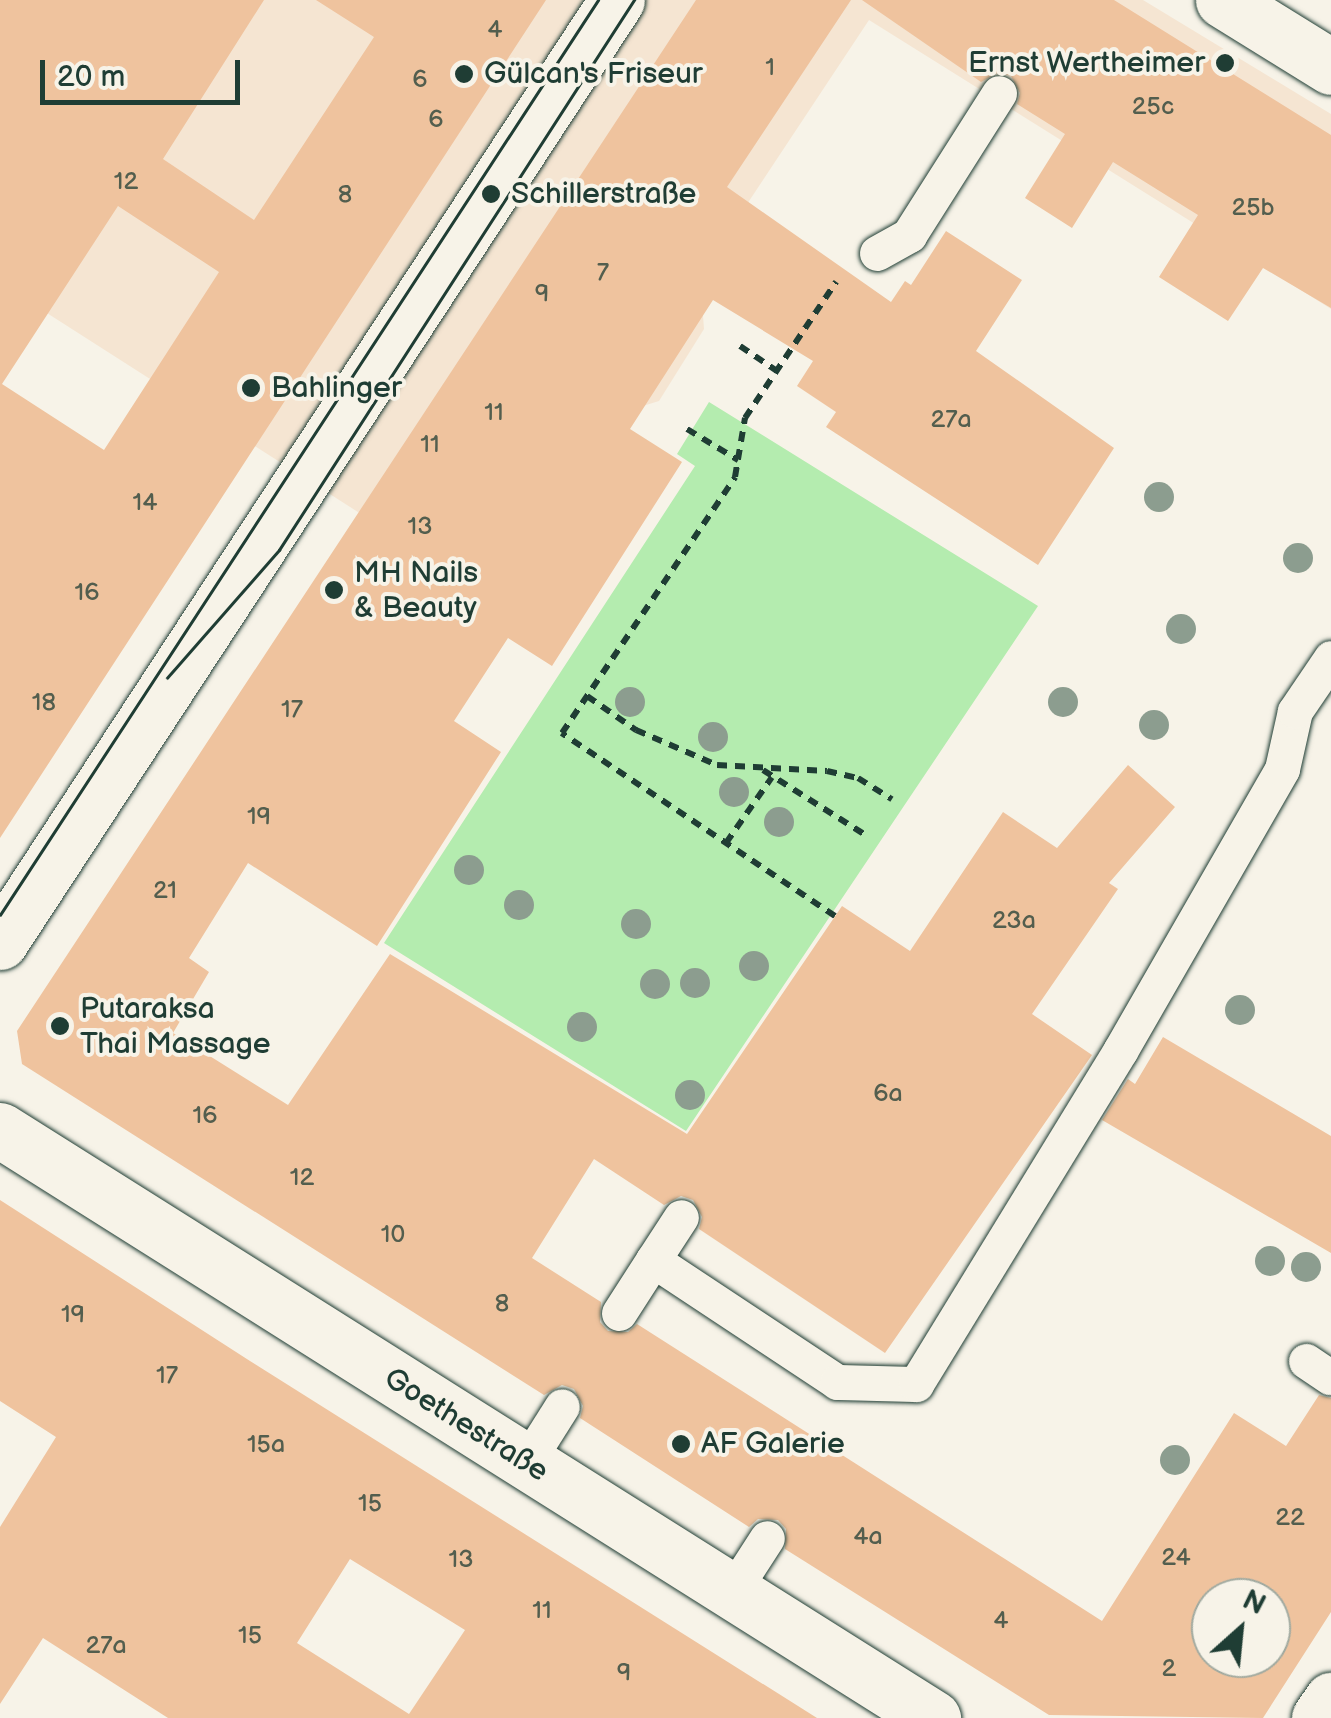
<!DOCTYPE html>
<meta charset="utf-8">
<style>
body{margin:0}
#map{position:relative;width:1331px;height:1718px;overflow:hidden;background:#f7f3e8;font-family:"Balsamiq Sans",sans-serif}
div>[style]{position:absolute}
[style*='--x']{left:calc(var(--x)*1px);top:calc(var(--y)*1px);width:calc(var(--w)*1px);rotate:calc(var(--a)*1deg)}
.built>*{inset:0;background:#f5e5d2}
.green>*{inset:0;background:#b4ecaf}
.building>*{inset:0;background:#efc39e}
.path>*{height:6px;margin-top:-3px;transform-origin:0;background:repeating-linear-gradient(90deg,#1f3d34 0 10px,transparent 0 18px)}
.roads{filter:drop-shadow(0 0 2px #1f3d34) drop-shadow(0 0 2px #1f3d34)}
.service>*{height:35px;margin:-17.5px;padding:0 17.5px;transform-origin:17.5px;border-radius:17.5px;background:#f7f3e8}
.minor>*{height:55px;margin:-27.5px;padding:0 27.5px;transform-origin:27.5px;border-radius:27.5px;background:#f7f3e8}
.tram>*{height:2.5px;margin:-1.25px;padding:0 1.25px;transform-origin:1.25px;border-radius:1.25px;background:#1f3d34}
.trees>*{width:30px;height:30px;margin:-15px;border-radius:50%;background:#8c9d8f}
.dots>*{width:28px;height:28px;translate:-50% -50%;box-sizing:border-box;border:5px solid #f7f3e8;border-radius:50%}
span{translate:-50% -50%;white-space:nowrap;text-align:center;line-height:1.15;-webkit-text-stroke:8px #f7f3e8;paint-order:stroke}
.number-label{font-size:25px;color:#535e4e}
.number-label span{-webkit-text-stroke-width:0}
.poi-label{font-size:30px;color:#1f3d34}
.right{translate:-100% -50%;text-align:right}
.left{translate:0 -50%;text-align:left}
.street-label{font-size:30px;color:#1f3d34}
.north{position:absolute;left:1191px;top:1578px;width:100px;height:100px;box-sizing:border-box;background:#f7f3e8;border:2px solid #a1aaa0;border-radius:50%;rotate:27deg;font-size:28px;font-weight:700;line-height:40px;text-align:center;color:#1f3d34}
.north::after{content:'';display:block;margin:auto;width:35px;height:45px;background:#1f3d34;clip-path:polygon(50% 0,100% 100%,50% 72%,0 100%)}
.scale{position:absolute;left:40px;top:60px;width:200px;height:45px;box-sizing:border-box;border:5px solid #1f3d34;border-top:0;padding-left:12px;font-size:30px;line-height:35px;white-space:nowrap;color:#1f3d34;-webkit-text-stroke:8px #f7f3e8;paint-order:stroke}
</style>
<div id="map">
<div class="built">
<i style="clip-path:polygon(0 0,1143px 0,1331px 114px,1331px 309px,869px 20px,700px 275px,704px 329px,659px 401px,620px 413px,497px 601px,0 283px)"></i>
</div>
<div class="green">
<i style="clip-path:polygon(709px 402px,1038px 606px,686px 1131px,384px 943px,695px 466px,677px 454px)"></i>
</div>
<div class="building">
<i style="clip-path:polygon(evenodd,0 0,264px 0,163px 159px,254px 220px,374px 37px,316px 0,546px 0,0 838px,0 0,118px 206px,219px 272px,104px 450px,2px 384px,118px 206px)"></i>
<i style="clip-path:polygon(evenodd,696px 0,851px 0,727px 187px,891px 302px,905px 281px,911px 285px,946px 231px,1022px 280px,976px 351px,1114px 448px,1038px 565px,826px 427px,836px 412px,797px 386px,813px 361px,713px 300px,630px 429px,682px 462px,552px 666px,508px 638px,454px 721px,501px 752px,377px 946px,248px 863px,189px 958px,209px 972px,173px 1033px,288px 1105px,390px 954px,687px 1134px,842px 906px,910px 951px,1003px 812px,1057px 848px,1128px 765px,1175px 807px,1109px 883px,1118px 889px,1032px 1014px,1092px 1055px,885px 1353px,699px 1229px,702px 1217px,693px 1200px,681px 1196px,664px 1205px,594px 1159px,532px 1258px,601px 1302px,600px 1322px,608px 1331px,628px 1332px,637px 1324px,1102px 1621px,1234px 1413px,1286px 1446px,1319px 1395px,1331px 1398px,1331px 1612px,1263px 1718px,1049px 1715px,785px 1549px,786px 1529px,778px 1520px,758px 1519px,749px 1527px,580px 1418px,583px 1406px,574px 1389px,562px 1385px,544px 1395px,22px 1064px,17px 1031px,696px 0,1211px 1598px,1271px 1598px,1271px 1658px,1211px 1658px,1211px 1598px)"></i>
<i style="clip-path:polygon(862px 0,1114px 0,1331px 135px,1331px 308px,1263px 268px,1228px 321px,1159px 277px,1198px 215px,1113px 162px,1072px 228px,1025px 198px,1065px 134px,1017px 104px,1020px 93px,1011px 76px,999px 72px,981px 82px)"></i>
<i style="clip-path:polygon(1163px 1037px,1331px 1136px,1331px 1253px,1102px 1120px,1128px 1079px,1135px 1084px)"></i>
<i style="clip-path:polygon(evenodd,0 1200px,250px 1361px,817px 1718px,168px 1718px,43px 1638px,0 1704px,0 1527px,56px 1437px,0 1401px,0 1200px,350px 1559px,465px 1630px,409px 1714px,297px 1643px,350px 1559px)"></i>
</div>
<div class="path">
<i style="--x:740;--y:346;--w:45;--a:34"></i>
<i style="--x:687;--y:429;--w:60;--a:31.3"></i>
<i style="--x:587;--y:696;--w:60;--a:34.8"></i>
<i style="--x:636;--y:730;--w:88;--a:23.4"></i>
<i style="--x:717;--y:765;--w:110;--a:3.1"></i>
<i style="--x:827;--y:771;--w:32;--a:13"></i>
<i style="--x:858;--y:778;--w:40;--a:32"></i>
<i style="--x:763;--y:770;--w:123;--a:32.4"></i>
<i style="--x:726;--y:843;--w:80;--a:-55.1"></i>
<i style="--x:835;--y:916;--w:329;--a:-146.2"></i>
<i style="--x:562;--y:733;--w:309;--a:-55.9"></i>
<i style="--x:735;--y:477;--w:60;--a:-80.4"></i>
<i style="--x:745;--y:418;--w:164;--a:-56.2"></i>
</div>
<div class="roads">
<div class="service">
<i style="--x:877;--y:253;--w:37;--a:-29"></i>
<i style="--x:909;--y:235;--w:168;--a:-57.6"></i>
<i style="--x:653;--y:1260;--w:51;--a:-56.9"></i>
<i style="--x:619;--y:1313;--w:63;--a:-57.3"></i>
<i style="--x:653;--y:1260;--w:221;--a:33.5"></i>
<i style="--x:837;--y:1382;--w:79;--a:1.5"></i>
<i style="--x:916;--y:1384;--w:391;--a:-58.5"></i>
<i style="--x:1120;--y:1051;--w:325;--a:-60.1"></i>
<i style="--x:1282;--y:769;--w:59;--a:-77.4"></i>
<i style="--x:1295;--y:711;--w:64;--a:-55.8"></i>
<i style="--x:1306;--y:1361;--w:29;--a:34"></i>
<i style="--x:526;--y:1463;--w:67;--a:-57.7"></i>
<i style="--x:732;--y:1592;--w:64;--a:-57.1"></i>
</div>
<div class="minor">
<i style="--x:1223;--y:0;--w:127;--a:31.8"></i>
<i style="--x:0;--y:942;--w:1126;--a:-56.78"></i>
<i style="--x:0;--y:1130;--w:1103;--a:32.22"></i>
<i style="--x:1319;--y:1718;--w:22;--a:-56"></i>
</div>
</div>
<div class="tram">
<i style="--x:167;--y:678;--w:170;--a:-48.8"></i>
<i style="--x:279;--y:550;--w:655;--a:-57.16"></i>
<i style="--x:0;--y:915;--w:1093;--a:-56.83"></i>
</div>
<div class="trees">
<i style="left:1159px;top:497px"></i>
<i style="left:1298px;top:558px"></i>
<i style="left:1181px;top:629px"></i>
<i style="left:630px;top:702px"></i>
<i style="left:1063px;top:702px"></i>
<i style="left:1154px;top:725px"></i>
<i style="left:713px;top:737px"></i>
<i style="left:734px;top:792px"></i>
<i style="left:779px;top:822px"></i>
<i style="left:469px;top:870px"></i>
<i style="left:519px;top:905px"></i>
<i style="left:636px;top:924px"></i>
<i style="left:754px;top:966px"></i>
<i style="left:695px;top:983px"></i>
<i style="left:655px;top:984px"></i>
<i style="left:1240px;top:1010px"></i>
<i style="left:582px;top:1027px"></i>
<i style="left:690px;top:1095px"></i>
<i style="left:1270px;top:1261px"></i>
<i style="left:1306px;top:1267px"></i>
<i style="left:1175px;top:1460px"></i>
</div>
<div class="dots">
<i style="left:1225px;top:63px;background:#1f3d34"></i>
<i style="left:464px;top:74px;background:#1f3d34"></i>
<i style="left:491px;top:194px;background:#1f3d34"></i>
<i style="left:251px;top:388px;background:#1f3d34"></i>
<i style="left:334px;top:590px;background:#1f3d34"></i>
<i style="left:60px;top:1026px;background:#1f3d34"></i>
<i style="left:681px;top:1444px;background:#1f3d34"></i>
</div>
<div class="number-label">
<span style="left:495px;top:30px">4</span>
<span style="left:770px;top:68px">1</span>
<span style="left:420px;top:80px">6</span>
<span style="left:1153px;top:107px">25c</span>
<span style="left:436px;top:120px">6</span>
<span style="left:126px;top:182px">12</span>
<span style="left:345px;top:195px">8</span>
<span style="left:1253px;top:208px">25b</span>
<span style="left:603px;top:273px">7</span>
<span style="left:542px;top:294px">9</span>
<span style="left:494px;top:413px">11</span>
<span style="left:951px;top:420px">27a</span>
<span style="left:430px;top:445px">11</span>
<span style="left:145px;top:503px">14</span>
<span style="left:420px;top:527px">13</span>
<span style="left:87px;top:593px">16</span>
<span style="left:44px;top:703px">18</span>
<span style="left:292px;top:710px">17</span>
<span style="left:259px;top:817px">19</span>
<span style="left:165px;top:891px">21</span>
<span style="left:1014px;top:921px">23a</span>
<span style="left:888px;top:1094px">6a</span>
<span style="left:205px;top:1116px">16</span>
<span style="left:302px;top:1178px">12</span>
<span style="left:393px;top:1235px">10</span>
<span style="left:502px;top:1304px">8</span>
<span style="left:73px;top:1315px">19</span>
<span style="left:167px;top:1376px">17</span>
<span style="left:266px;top:1445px">15a</span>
<span style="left:370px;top:1504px">15</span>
<span style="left:1290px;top:1518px">22</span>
<span style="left:868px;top:1537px">4a</span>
<span style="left:1176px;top:1558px">24</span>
<span style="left:461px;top:1560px">13</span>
<span style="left:542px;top:1611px">11</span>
<span style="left:1001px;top:1621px">4</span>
<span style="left:250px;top:1636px">15</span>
<span style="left:106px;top:1646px">27a</span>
<span style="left:1169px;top:1669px">2</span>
<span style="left:624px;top:1673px">9</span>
</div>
<div class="poi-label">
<span class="right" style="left:1205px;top:63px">Ernst Wertheimer</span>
<span class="left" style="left:484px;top:74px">Gülcan's Friseur</span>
<span class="left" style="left:511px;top:194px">Schillerstraße</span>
<span class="left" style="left:271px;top:388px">Bahlinger</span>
<span class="left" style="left:354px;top:590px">MH Nails<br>&amp; Beauty</span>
<span class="left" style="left:80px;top:1026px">Putaraksa<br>Thai Massage</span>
<span class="left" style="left:701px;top:1444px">AF Galerie</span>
</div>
<div class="street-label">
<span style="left:466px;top:1425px;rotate:32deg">Goethestraße</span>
</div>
<div class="north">N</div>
<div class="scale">20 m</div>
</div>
